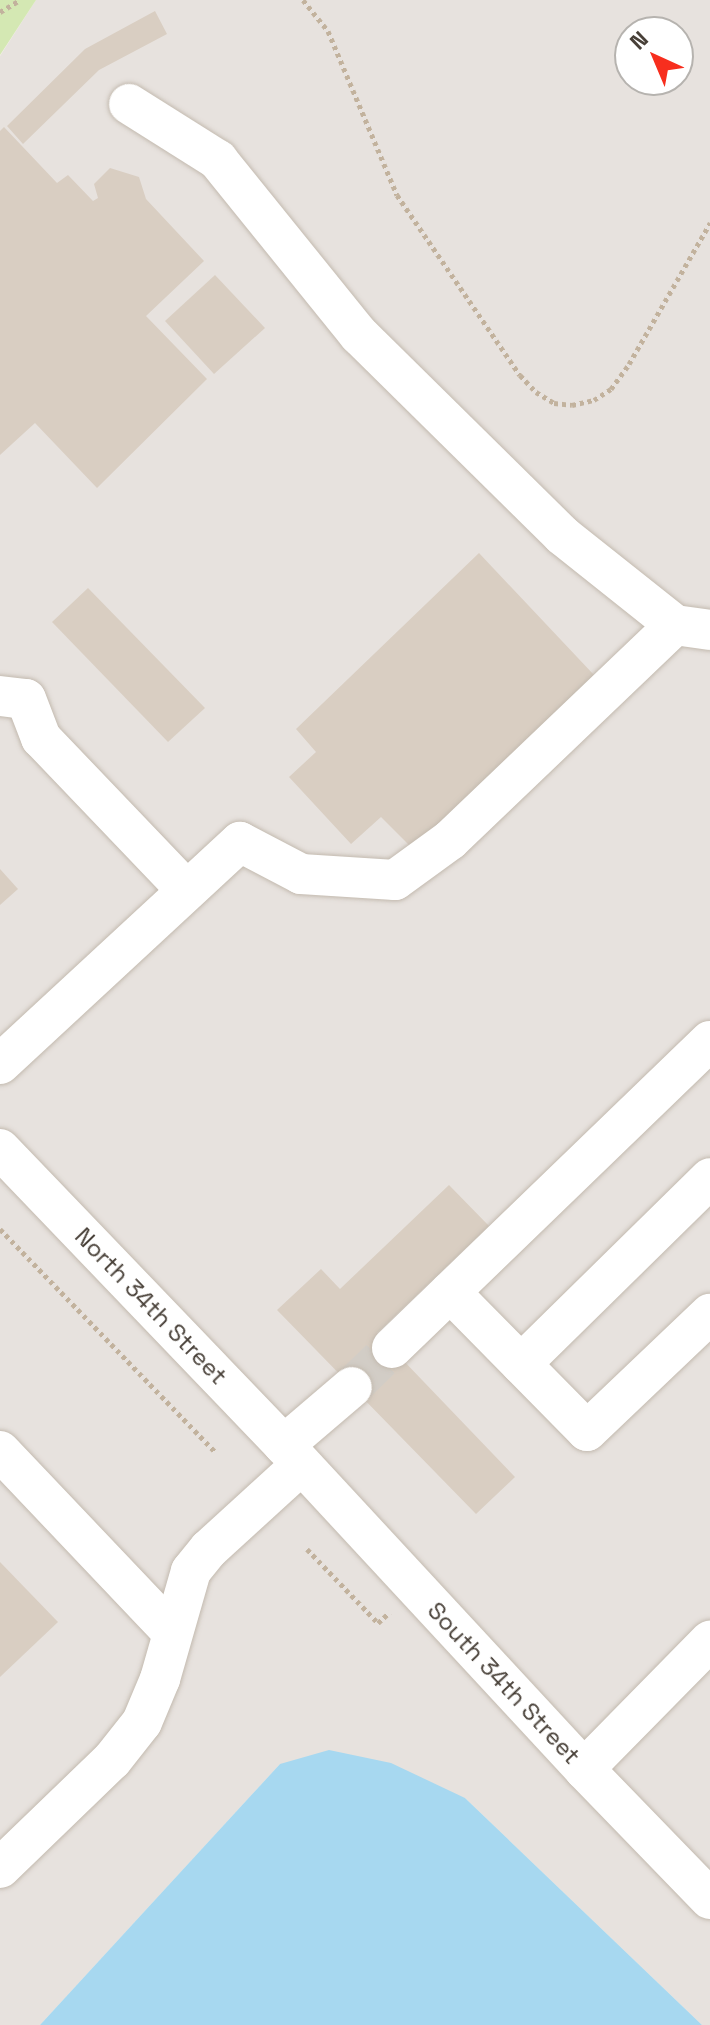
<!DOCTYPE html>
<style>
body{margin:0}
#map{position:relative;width:710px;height:2025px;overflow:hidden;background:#f4f0e9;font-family:"Space Grotesk",sans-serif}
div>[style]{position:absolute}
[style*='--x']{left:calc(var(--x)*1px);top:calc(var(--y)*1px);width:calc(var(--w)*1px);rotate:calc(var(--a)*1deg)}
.industrial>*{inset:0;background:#e7e2de}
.green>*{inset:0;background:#d4e8b3}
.water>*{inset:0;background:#a7d8f0}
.building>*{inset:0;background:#d9cec2}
.minor-tunnel>*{height:40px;margin-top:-20px;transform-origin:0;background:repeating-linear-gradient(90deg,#d2cdc6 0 40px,transparent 0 60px)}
.path>*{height:5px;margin-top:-2.5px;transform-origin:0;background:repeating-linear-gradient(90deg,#c2b29d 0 4px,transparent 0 8px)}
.roads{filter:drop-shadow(0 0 2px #c3baaf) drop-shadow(0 0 2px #c3baaf)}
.minor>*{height:40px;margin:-20px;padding:0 20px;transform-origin:20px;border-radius:20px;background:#fff}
span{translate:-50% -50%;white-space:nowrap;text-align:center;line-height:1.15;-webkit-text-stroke:7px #fff;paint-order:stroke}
.street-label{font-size:24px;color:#484038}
.north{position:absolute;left:614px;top:16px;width:80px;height:80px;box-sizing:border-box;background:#fff;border:2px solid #b6b3af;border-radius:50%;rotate:316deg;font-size:22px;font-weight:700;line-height:32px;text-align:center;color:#484038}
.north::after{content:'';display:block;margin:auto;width:28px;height:36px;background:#f72e1e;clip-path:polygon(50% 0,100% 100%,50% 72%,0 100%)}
</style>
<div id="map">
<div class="industrial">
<i style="clip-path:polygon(evenodd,36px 0,710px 0,710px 2025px,702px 2025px,465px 1798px,280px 1764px,40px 2025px,0 2025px,0 56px,36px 0,630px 32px,678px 32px,678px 80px,630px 80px,630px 32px)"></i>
</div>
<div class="green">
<i style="clip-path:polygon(0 0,36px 0,0 55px)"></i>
</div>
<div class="water">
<i style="clip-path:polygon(329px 1750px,391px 1763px,465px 1798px,702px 2025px,40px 2025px,280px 1764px)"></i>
</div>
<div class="building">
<i style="clip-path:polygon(155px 11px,167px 34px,99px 70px,23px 144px,7px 126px,85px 49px)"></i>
<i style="clip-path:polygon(4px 127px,57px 183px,68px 175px,93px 201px,98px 198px,94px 184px,110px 168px,139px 177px,146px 199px,204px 261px,146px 316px,207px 379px,97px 488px,35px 423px,0 455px,0 131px)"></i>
<i style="clip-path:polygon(215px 275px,265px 328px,214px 374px,165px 321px)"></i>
<i style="clip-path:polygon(479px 553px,594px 675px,413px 849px,381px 817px,351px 844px,289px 777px,316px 752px,296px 729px)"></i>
<i style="clip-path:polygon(88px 588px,205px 708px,168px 742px,52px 622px)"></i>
<i style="clip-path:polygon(0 869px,18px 889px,0 905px)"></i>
<i style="clip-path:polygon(449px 1185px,489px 1226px,377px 1333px,515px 1477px,476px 1514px,277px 1310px,321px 1269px,340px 1289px)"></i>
<i style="clip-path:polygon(0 1562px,58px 1622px,0 1677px)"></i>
</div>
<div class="minor-tunnel">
<i style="--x:352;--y:1387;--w:56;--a:-44.3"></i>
</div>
<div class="path">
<i style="--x:303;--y:0;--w:40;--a:51"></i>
<i style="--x:328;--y:31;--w:178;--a:67.2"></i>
<i style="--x:397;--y:195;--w:218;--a:55.7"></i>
<i style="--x:520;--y:375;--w:23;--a:47"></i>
<i style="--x:536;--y:392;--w:21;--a:31"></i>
<i style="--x:554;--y:403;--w:18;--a:6"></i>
<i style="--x:572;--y:405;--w:23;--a:-13"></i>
<i style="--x:594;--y:400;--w:20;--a:-33"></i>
<i style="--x:611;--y:389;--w:31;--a:-54"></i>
<i style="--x:629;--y:364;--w:163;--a:-60.1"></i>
<i style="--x:0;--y:12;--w:23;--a:-31"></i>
<i style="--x:0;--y:1229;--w:311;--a:46"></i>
<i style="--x:307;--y:1549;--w:103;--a:46.2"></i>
<i style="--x:378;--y:1623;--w:16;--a:-43"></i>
</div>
<div class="roads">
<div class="minor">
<i style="--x:675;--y:625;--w:35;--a:8"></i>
<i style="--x:0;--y:696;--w:26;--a:7"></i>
<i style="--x:26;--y:699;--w:42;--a:69"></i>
<i style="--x:41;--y:738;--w:211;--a:46.3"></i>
<i style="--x:0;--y:1064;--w:327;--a:-42.8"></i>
<i style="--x:240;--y:842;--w:69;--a:27.7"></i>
<i style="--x:301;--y:874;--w:94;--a:3.7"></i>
<i style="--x:395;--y:880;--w:68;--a:-36"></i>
<i style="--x:450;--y:840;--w:311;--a:-43.7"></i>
<i style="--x:675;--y:625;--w:144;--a:-141.5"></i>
<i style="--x:562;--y:535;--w:285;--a:-135.4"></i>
<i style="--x:359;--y:335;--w:225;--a:-128.9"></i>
<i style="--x:218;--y:160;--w:105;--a:-147.8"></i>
<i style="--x:0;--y:1149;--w:410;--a:46.2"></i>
<i style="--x:284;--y:1445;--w:442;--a:47.2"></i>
<i style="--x:584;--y:1769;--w:181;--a:45.9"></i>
<i style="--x:450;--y:1292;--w:195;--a:45.4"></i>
<i style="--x:587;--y:1431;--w:170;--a:-43.6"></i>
<i style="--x:392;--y:1348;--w:442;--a:-44"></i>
<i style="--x:521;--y:1364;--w:265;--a:-44.5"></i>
<i style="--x:284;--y:1445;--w:89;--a:-40.5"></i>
<i style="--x:0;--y:1451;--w:250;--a:46.5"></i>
<i style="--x:584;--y:1769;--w:180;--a:-45.5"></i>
<i style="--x:0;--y:1868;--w:156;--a:-44"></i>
<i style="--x:112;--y:1760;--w:48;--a:-51.7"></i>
<i style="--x:142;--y:1722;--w:47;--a:-67.3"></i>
<i style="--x:160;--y:1679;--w:112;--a:-74"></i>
<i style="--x:191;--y:1571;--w:28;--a:-51"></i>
<i style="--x:209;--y:1549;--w:125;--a:-42.4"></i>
</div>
</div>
<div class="street-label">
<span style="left:151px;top:1306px;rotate:46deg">North 34th Street</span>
<span style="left:504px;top:1683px;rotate:47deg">South 34th Street</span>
</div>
<div class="north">N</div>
</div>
